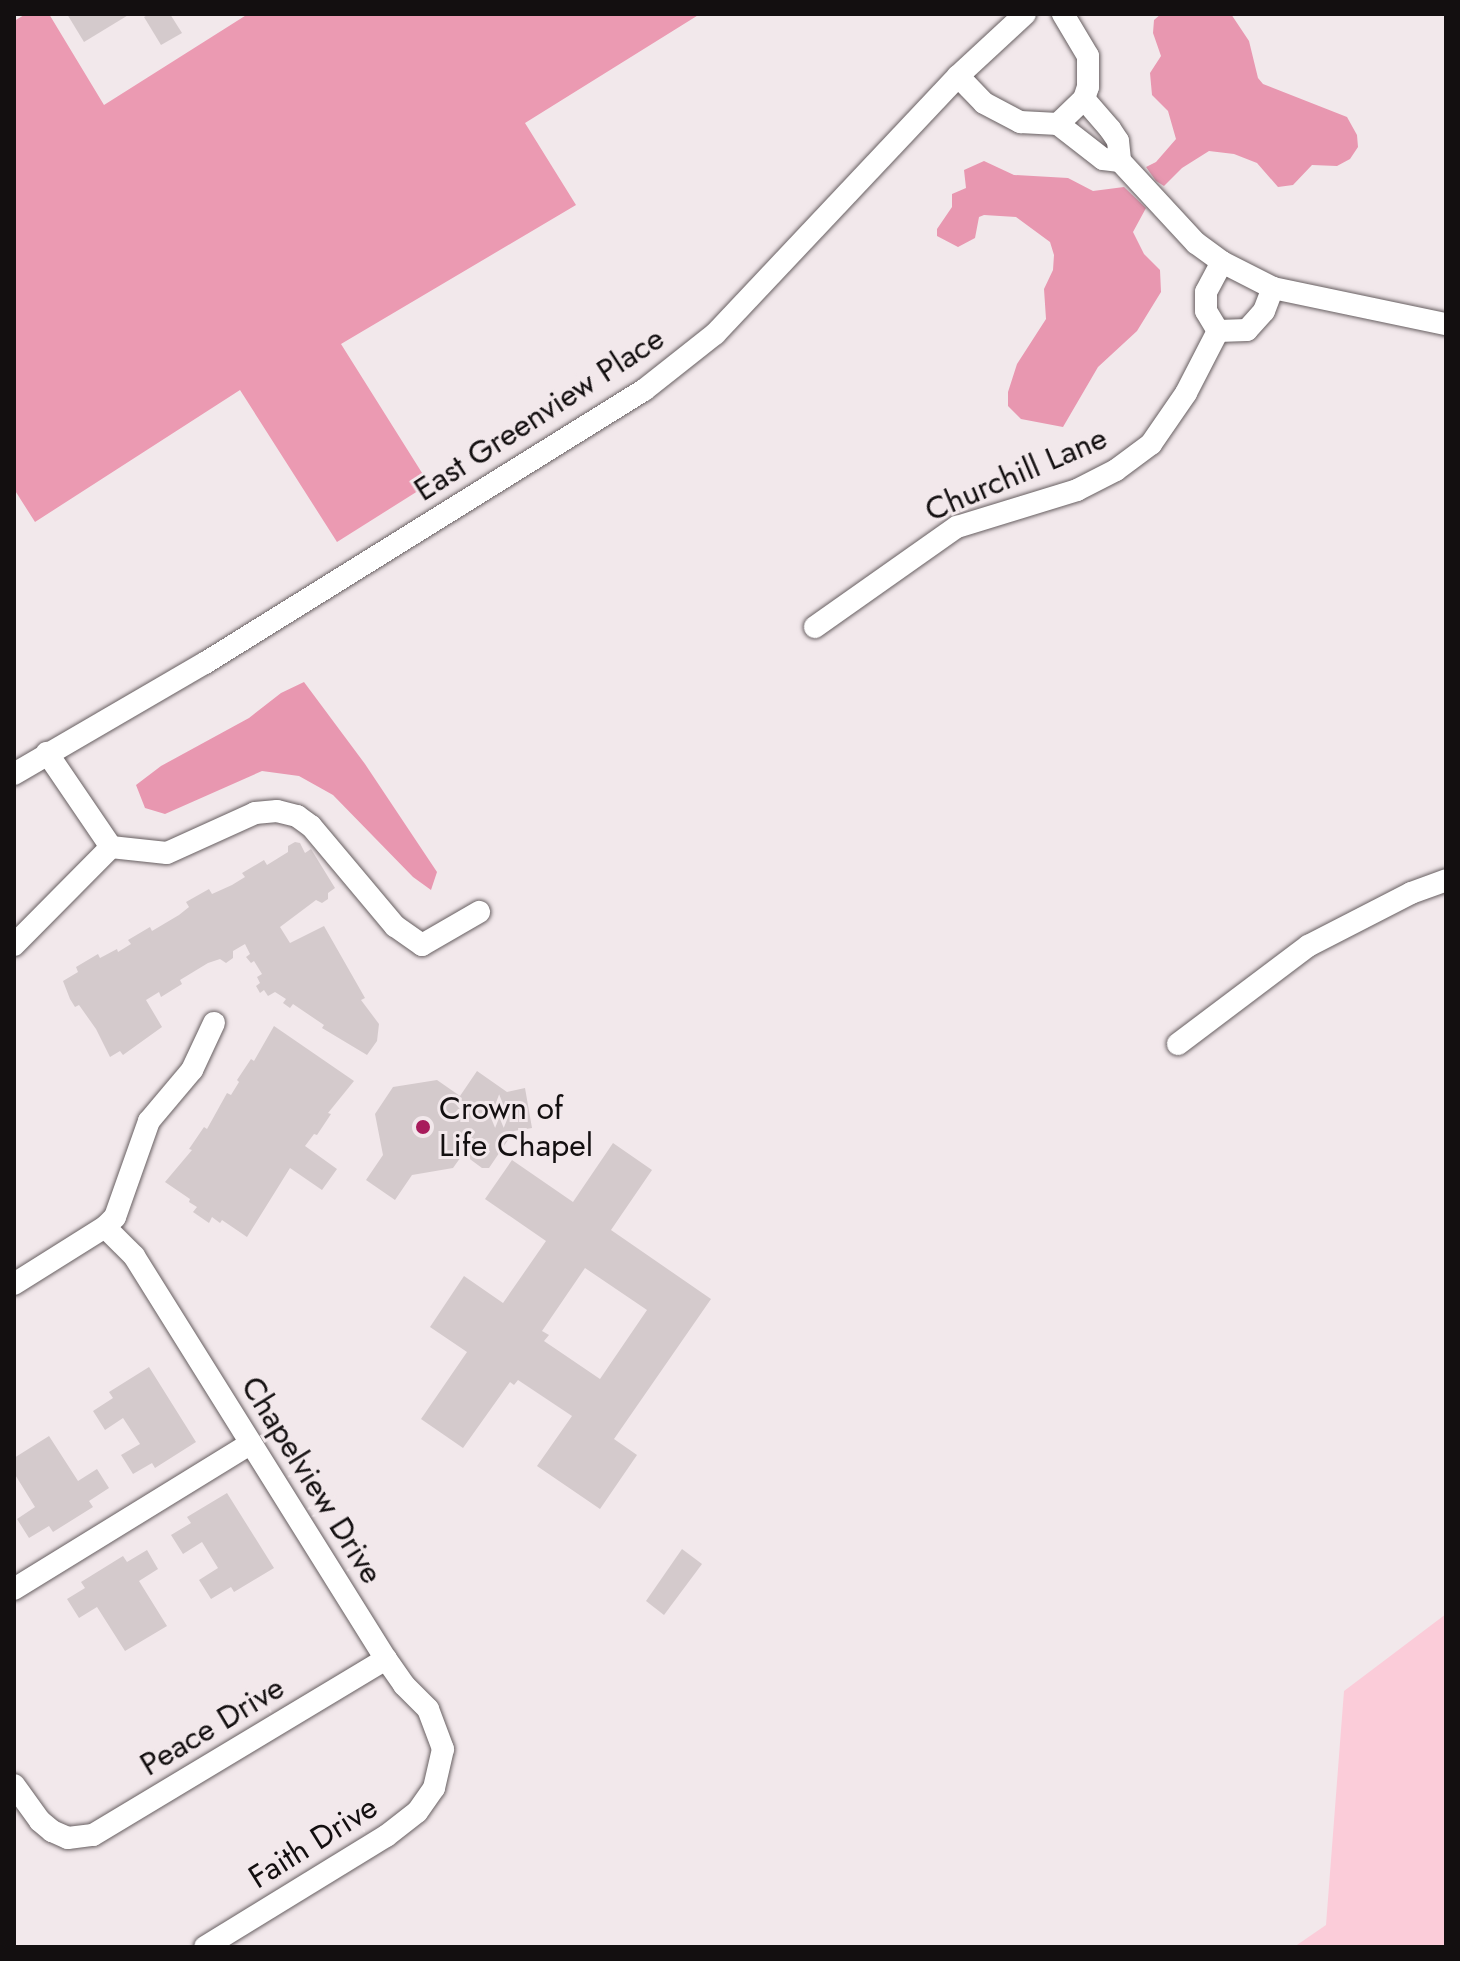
<!DOCTYPE html>
<style>
body{margin:0}
#map{position:relative;width:1460px;height:1961px;overflow:hidden;background:#f2e8eb;font-family:Jost,sans-serif}
div>[style]{position:absolute}
[style*='--x']{left:calc(var(--x)*1px);top:calc(var(--y)*1px);width:calc(var(--w)*1px);rotate:calc(var(--a)*1deg)}
.green>*{inset:0;background:#fbccd9}
.forest>*{inset:0;background:#eb9ab2}
.water>*{inset:0;background:#e897b0}
.building>*{inset:0;background:#d4cacc}
.roads{filter:drop-shadow(0 0 2px #675f61) drop-shadow(0 0 2px #675f61)}
.street>*{height:22px;margin:-11px;padding:0 11px;transform-origin:11px;border-radius:11px;background:#fff}
.dots>*{width:22px;height:22px;translate:-50% -50%;box-sizing:border-box;border:4px solid #f2e8eb;border-radius:50%}
span{translate:-50% -50%;white-space:nowrap;text-align:center;line-height:1.15;-webkit-text-stroke:6px #f2e8eb;paint-order:stroke}
.street-label{font-size:32px;color:#130f10}
.poi-label{font-size:32px;color:#130f10}
.left{translate:0 -50%;text-align:left}
.frame{position:absolute;inset:0;border:16px solid #130f10;pointer-events:none}
</style>
<div id="map">
<div class="green">
<i style="clip-path:polygon(1446px 1614px,1446px 1947px,1294px 1947px,1326px 1925px,1344px 1691px)"></i>
</div>
<div class="forest">
<i style="clip-path:polygon(26px 14px,49px 14px,104px 105px,248px 14px,700px 14px,525px 123px,576px 205px,341px 344px,429px 484px,337px 542px,240px 390px,35px 522px,14px 489px,14px 21px)"></i>
</div>
<div class="water">
<i style="clip-path:polygon(1161px 14px,1231px 14px,1249px 41px,1258px 78px,1263px 84px,1347px 117px,1357px 135px,1358px 147px,1350px 159px,1337px 166px,1312px 165px,1293px 185px,1278px 187px,1257px 163px,1234px 154px,1209px 151px,1182px 168px,1164px 186px,1156px 181px,1146px 167px,1156px 162px,1176px 139px,1168px 111px,1152px 95px,1150px 73px,1161px 56px,1153px 33px,1154px 20px)"></i>
<i style="clip-path:polygon(984px 161px,1014px 175px,1068px 178px,1093px 191px,1124px 187px,1146px 208px,1133px 232px,1144px 254px,1160px 270px,1161px 292px,1137px 331px,1098px 367px,1063px 427px,1021px 419px,1008px 406px,1008px 392px,1017px 364px,1046px 319px,1044px 289px,1053px 270px,1054px 255px,1050px 242px,1016px 217px,984px 215px,979px 217px,975px 238px,958px 247px,937px 236px,937px 229px,952px 207px,952px 194px,966px 188px,964px 170px)"></i>
<i style="clip-path:polygon(304px 682px,365px 764px,437px 872px,431px 890px,413px 877px,333px 795px,299px 776px,262px 771px,165px 814px,145px 808px,136px 785px,161px 766px,249px 718px,281px 693px)"></i>
</div>
<div class="building">
<i style="clip-path:polygon(67px 14px,130px 14px,84px 42px)"></i>
<i style="clip-path:polygon(149px 14px,170px 14px,182px 33px,161px 45px,144px 17px)"></i>
<i style="clip-path:polygon(295px 842px,300px 843px,305px 853px,311px 849px,335px 888px,328px 893px,328px 899px,322px 903px,316px 900px,280px 927px,290px 943px,324px 926px,365px 998px,361px 1000px,379px 1024px,377px 1041px,367px 1055px,322px 1028px,324px 1025px,293px 1004px,290px 1008px,283px 1003px,286px 999px,275px 992px,268px 996px,264px 990px,260px 993px,256px 986px,260px 983px,257px 977px,262px 974px,254px 961px,251px 963px,246px 957px,250px 954px,245px 944px,233px 951px,233px 958px,226px 963px,220px 959px,208px 963px,180px 980px,182px 984px,161px 997px,159px 992px,146px 1000px,162px 1027px,123px 1055px,120px 1051px,110px 1057px,96px 1029px,79px 1005px,75px 1007px,70px 999px,63px 981px,78px 972px,76px 967px,98px 954px,100px 958px,117px 949px,118px 952px,131px 944px,128px 940px,150px 927px,152px 931px,179px 915px,189px 907px,186px 902px,209px 889px,212px 894px,232px 885px,245px 877px,242px 873px,264px 860px,267px 865px,288px 852px,288px 846px)"></i>
<i style="clip-path:polygon(274px 1026px,354px 1081px,328px 1113px,331px 1114px,317px 1135px,314px 1134px,305px 1146px,337px 1169px,322px 1190px,290px 1168px,247px 1237px,222px 1220px,220px 1223px,212px 1217px,209px 1223px,193px 1212px,197px 1207px,189px 1202px,190px 1199px,165px 1182px,192px 1150px,189px 1149px,204px 1127px,207px 1129px,227px 1093px,231px 1095px,239px 1082px,237px 1080px,251px 1059px,254px 1061px)"></i>
<i style="clip-path:polygon(477px 1071px,507px 1092px,525px 1088px,532px 1128px,514px 1131px,489px 1168px,482px 1168px,463px 1154px,453px 1168px,412px 1175px,395px 1200px,366px 1180px,383px 1155px,375px 1114px,393px 1087px,437px 1080px,460px 1096px)"></i>
<i style="clip-path:polygon(evenodd,613px 1143px,652px 1170px,611px 1230px,711px 1299px,614px 1439px,637px 1455px,600px 1509px,537px 1466px,572px 1416px,518px 1380px,514px 1385px,510px 1382px,463px 1448px,421px 1419px,467px 1352px,430px 1327px,464px 1276px,503px 1303px,546px 1241px,485px 1199px,512px 1160px,573px 1202px,613px 1143px,585px 1268px,647px 1310px,600px 1379px,544px 1341px,549px 1335px,542px 1331px,585px 1268px)"></i>
<i style="clip-path:polygon(149px 1367px,196px 1442px,155px 1468px,152px 1463px,133px 1474px,121px 1455px,140px 1444px,123px 1418px,105px 1430px,93px 1411px,113px 1398px,109px 1392px)"></i>
<i style="clip-path:polygon(49px 1436px,78px 1481px,97px 1469px,109px 1488px,89px 1501px,93px 1507px,53px 1532px,49px 1526px,29px 1538px,17px 1519px,35px 1507px,14px 1473px,14px 1458px)"></i>
<i style="clip-path:polygon(227px 1493px,274px 1568px,234px 1592px,231px 1587px,211px 1599px,199px 1580px,218px 1568px,202px 1542px,183px 1554px,171px 1535px,191px 1523px,187px 1517px)"></i>
<i style="clip-path:polygon(682px 1549px,702px 1564px,664px 1615px,646px 1601px)"></i>
<i style="clip-path:polygon(147px 1550px,158px 1569px,139px 1581px,167px 1626px,125px 1651px,97px 1607px,79px 1618px,67px 1599px,85px 1588px,81px 1582px,123px 1556px,127px 1562px)"></i>
</div>
<div class="roads">
<div class="street">
<i style="--x:958;--y:76;--w:37;--a:46"></i>
<i style="--x:984;--y:103;--w:41;--a:27.8"></i>
<i style="--x:1020;--y:122;--w:38;--a:3"></i>
<i style="--x:1058;--y:124;--w:36;--a:-44"></i>
<i style="--x:1084;--y:99;--w:13;--a:-72"></i>
<i style="--x:1088;--y:87;--w:31;--a:-90"></i>
<i style="--x:1088;--y:56;--w:49;--a:-120.8"></i>
<i style="--x:1084;--y:99;--w:40;--a:49"></i>
<i style="--x:1110;--y:129;--w:14;--a:56"></i>
<i style="--x:1118;--y:141;--w:20;--a:84"></i>
<i style="--x:1120;--y:161;--w:112;--a:47.2"></i>
<i style="--x:1196;--y:243;--w:32;--a:36"></i>
<i style="--x:1222;--y:262;--w:57;--a:27"></i>
<i style="--x:1273;--y:288;--w:177;--a:11.8"></i>
<i style="--x:1058;--y:124;--w:57;--a:37.9"></i>
<i style="--x:1103;--y:159;--w:17;--a:7"></i>
<i style="--x:1218;--y:331;--w:29;--a:-2"></i>
<i style="--x:1247;--y:330;--w:25;--a:-48"></i>
<i style="--x:1264;--y:311;--w:25;--a:-69"></i>
<i style="--x:815;--y:627;--w:174;--a:-35.2"></i>
<i style="--x:957;--y:527;--w:126;--a:-17.1"></i>
<i style="--x:1077;--y:490;--w:44;--a:-27.1"></i>
<i style="--x:1116;--y:470;--w:44;--a:-36.6"></i>
<i style="--x:1151;--y:444;--w:62;--a:-55.5"></i>
<i style="--x:1186;--y:393;--w:70;--a:-62.7"></i>
<i style="--x:1218;--y:331;--w:23;--a:-121"></i>
<i style="--x:1206;--y:311;--w:19;--a:-90"></i>
<i style="--x:1206;--y:292;--w:34;--a:-62"></i>
<i style="--x:14;--y:774;--w:221;--a:-30.2"></i>
<i style="--x:205;--y:663;--w:517;--a:-31.88"></i>
<i style="--x:644;--y:390;--w:90;--a:-38.3"></i>
<i style="--x:715;--y:334;--w:354;--a:-46.7"></i>
<i style="--x:958;--y:76;--w:91;--a:-42.8"></i>
<i style="--x:111;--y:847;--w:56;--a:6.1"></i>
<i style="--x:167;--y:853;--w:97;--a:-24.4"></i>
<i style="--x:255;--y:813;--w:22;--a:-5"></i>
<i style="--x:277;--y:811;--w:21;--a:14"></i>
<i style="--x:297;--y:816;--w:17;--a:36"></i>
<i style="--x:311;--y:826;--w:131;--a:50"></i>
<i style="--x:395;--y:926;--w:33;--a:35"></i>
<i style="--x:422;--y:945;--w:66;--a:-30.1"></i>
<i style="--x:14;--y:945;--w:138;--a:-45.3"></i>
<i style="--x:111;--y:847;--w:114;--a:-124.2"></i>
<i style="--x:1178;--y:1044;--w:163;--a:-37"></i>
<i style="--x:1308;--y:946;--w:116;--a:-27.2"></i>
<i style="--x:1411;--y:893;--w:37;--a:-20"></i>
<i style="--x:105;--y:1227;--w:41;--a:45"></i>
<i style="--x:134;--y:1256;--w:475;--a:58"></i>
<i style="--x:386;--y:1659;--w:32;--a:55"></i>
<i style="--x:404;--y:1685;--w:34;--a:45"></i>
<i style="--x:428;--y:1709;--w:43;--a:69.4"></i>
<i style="--x:443;--y:1749;--w:40;--a:103"></i>
<i style="--x:434;--y:1788;--w:29;--a:125"></i>
<i style="--x:417;--y:1812;--w:39;--a:142"></i>
<i style="--x:386;--y:1836;--w:212;--a:148.5"></i>
<i style="--x:14;--y:1284;--w:107;--a:-32.1"></i>
<i style="--x:105;--y:1227;--w:14;--a:-45"></i>
<i style="--x:115;--y:1217;--w:102;--a:-70.5"></i>
<i style="--x:149;--y:1121;--w:67;--a:-49.9"></i>
<i style="--x:192;--y:1070;--w:52;--a:-64.9"></i>
<i style="--x:14;--y:1589;--w:278;--a:-31.6"></i>
<i style="--x:14;--y:1785;--w:44;--a:54.2"></i>
<i style="--x:40;--y:1821;--w:16;--a:40"></i>
<i style="--x:52;--y:1831;--w:17;--a:24"></i>
<i style="--x:68;--y:1838;--w:25;--a:-7"></i>
<i style="--x:93;--y:1835;--w:342;--a:-31"></i>
</div>
</div>
<div class="dots">
<i style="left:423px;top:1127px;background:#a81b5b"></i>
</div>
<div class="street-label">
<span style="left:539px;top:414px;rotate:-33deg">East Greenview Place</span>
<span style="left:1016px;top:474px;rotate:-23deg">Churchill Lane</span>
<span style="left:312px;top:1480px;rotate:58deg">Chapelview Drive</span>
<span style="left:212px;top:1726px;rotate:-31deg">Peace Drive</span>
<span style="left:313px;top:1842px;rotate:-32deg">Faith Drive</span>
</div>
<div class="poi-label">
<span class="left" style="left:439px;top:1127px">Crown of<br>Life Chapel</span>
</div>
<div class="frame"></div>
</div>
